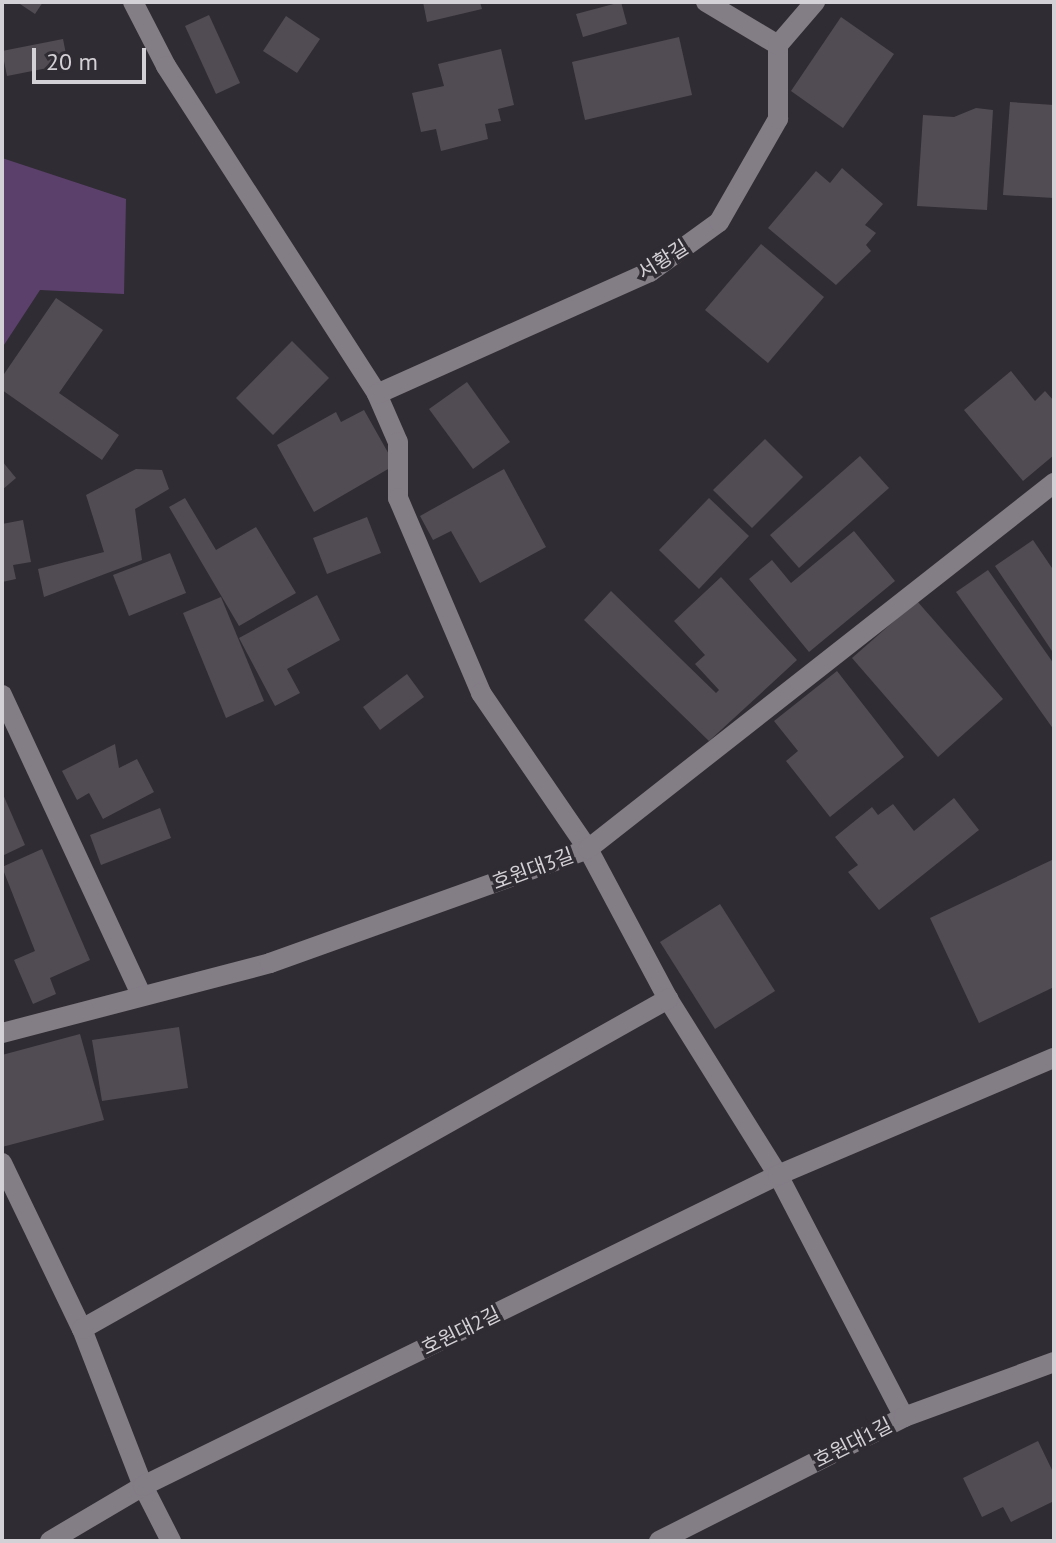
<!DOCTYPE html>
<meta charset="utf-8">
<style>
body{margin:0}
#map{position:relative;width:1056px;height:1543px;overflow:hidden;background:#302c33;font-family:"PT Sans","Noto Sans KR",sans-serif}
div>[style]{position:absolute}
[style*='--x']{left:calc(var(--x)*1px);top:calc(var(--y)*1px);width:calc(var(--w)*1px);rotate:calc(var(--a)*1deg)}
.green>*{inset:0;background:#5b406b}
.building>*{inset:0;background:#514c54}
.service>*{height:20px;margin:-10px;padding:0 10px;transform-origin:10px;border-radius:10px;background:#837d86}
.minor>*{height:20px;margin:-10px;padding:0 10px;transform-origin:10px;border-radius:10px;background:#837d86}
.tertiary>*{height:20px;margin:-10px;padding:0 10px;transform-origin:10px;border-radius:10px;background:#837d86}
span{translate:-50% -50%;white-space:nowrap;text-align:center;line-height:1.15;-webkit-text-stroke:7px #302c33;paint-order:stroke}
.street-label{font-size:20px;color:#d4d1d6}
.frame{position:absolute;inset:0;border:4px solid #d4d1d6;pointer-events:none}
.scale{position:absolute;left:32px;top:48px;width:114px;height:36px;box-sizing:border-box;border:4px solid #d4d1d6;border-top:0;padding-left:10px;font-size:24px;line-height:28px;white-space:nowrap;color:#d4d1d6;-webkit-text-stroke:6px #302c33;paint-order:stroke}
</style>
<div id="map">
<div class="green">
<i style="clip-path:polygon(2px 158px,126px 199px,124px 294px,40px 290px,2px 348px)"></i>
</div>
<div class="building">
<i style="clip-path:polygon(17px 2px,43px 2px,35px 14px)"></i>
<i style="clip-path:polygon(423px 2px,480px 2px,482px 9px,427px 22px)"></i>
<i style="clip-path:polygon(621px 2px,627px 24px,583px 37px,576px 14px)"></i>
<i style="clip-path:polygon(209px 15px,240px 83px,216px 94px,185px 26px)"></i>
<i style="clip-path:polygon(286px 16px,320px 39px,297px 73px,263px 51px)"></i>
<i style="clip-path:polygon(841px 17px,894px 54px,843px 128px,791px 91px)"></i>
<i style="clip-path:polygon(679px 37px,692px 95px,585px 120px,572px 62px)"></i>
<i style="clip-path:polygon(63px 39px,68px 64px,7px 76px,2px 51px)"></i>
<i style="clip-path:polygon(501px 49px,514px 105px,498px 109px,501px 121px,485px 124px,488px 139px,441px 151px,436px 129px,421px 132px,412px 93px,444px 86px,438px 64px)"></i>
<i style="clip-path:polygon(1010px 102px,1054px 105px,1054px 198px,1003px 195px)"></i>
<i style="clip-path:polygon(976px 108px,993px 110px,987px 210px,917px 206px,923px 115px,954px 117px)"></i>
<i style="clip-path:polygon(842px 168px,883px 204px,865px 225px,876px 233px,866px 245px,871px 251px,836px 285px,768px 228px,816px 171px,830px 183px)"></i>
<i style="clip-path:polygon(761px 244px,824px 297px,768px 363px,705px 310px)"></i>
<i style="clip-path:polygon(56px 298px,103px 330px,59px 393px,119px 435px,102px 460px,2px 390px,2px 377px)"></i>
<i style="clip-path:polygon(292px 341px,329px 378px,273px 435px,236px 398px)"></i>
<i style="clip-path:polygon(1011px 371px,1035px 401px,1045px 391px,1054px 401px,1054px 455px,1023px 481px,964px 410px)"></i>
<i style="clip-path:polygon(467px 382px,510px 442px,473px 469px,429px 409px)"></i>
<i style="clip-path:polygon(364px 410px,395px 465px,314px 512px,277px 445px,336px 412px,341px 422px)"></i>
<i style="clip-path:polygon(765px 439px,803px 477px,752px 528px,713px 490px)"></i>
<i style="clip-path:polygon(860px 456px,889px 488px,799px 568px,770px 535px)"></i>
<i style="clip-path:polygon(2px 461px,16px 478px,2px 490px)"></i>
<i style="clip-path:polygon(136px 469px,162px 470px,169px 489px,135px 509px,142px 560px,44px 597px,38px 569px,104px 552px,86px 495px)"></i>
<i style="clip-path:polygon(504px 469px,546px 547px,480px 583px,451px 531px,433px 540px,420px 516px)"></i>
<i style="clip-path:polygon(185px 498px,216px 550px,256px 527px,296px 593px,239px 626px,169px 507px)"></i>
<i style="clip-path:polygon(709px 498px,749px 536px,699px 589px,659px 550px)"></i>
<i style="clip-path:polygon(367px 517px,381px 553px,327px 574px,313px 538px)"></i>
<i style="clip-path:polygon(23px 520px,31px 562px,13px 565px,16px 579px,2px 582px,2px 524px)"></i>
<i style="clip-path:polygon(854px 531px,895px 581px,809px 652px,749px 579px,772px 560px,791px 583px)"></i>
<i style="clip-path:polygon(1033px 540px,1054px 571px,1054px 654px,995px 566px)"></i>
<i style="clip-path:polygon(170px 553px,186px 593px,129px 616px,113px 575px)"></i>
<i style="clip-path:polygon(988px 570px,1054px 664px,1054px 730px,956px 592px)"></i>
<i style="clip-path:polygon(721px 577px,797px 660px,709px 741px,584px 620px,611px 591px,716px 693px,719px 690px,695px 664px,705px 655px,674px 621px)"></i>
<i style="clip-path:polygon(317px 595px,340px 640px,287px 669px,300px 693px,275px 706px,239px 638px)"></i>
<i style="clip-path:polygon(221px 597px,264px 701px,226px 718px,183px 613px)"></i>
<i style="clip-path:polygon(917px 601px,1003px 699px,938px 757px,852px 658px)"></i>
<i style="clip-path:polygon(837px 671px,904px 757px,830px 817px,786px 761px,798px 751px,774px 721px)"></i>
<i style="clip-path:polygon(407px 674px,424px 697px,380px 730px,363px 707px)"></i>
<i style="clip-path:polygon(115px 744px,119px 768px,137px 759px,154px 792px,103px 819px,89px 793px,77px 800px,62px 771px)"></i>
<i style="clip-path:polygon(2px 792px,25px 845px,2px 856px)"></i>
<i style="clip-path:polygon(954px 798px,979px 830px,879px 910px,848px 872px,858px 865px,835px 837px,872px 807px,878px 815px,893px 804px,914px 831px)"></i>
<i style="clip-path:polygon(160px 808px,171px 838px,101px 865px,90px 835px)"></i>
<i style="clip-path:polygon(42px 849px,90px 960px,50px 978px,56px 994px,33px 1004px,14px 960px,35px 951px,2px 867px)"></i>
<i style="clip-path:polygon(1054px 859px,1054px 987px,979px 1023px,930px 918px)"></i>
<i style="clip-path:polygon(720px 904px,775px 991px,715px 1029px,660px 942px)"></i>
<i style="clip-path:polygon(179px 1027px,188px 1088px,102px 1101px,92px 1040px)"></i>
<i style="clip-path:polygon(80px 1034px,104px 1120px,2px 1147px,2px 1055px)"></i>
<i style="clip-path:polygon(1038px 1441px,1054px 1474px,1054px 1501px,1011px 1522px,1003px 1507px,982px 1517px,963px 1478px)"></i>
</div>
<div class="service">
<i style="--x:706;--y:2;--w:84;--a:30.8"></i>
</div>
<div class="minor">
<i style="--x:133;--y:2;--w:72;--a:62.7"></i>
<i style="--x:166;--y:66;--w:390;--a:57.2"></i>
<i style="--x:377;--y:394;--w:52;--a:66.4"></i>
<i style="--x:398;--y:442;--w:56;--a:90"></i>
<i style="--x:398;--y:498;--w:212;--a:66.9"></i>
<i style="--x:481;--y:693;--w:189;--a:55.6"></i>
<i style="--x:588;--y:849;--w:170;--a:61.9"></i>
<i style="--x:668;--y:999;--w:208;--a:58"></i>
<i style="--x:778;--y:1175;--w:273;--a:62.5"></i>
<i style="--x:377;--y:394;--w:299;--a:-24.1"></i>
<i style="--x:650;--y:272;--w:85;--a:-35.9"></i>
<i style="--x:719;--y:222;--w:119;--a:-60.2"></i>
<i style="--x:778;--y:119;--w:74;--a:-90"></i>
<i style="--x:778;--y:45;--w:57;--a:-49.3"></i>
<i style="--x:2;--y:695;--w:330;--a:65.1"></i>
<i style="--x:2;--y:1033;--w:277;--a:-14.6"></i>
<i style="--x:270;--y:963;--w:338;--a:-19.7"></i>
<i style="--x:588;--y:849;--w:593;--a:-38.15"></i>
<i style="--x:2;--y:1163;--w:184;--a:64.3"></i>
<i style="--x:82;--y:1329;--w:168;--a:68.8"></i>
<i style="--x:143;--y:1486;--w:62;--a:63"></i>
<i style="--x:82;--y:1329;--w:673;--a:-29.39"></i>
<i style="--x:50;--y:1541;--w:108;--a:-30.6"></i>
<i style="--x:143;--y:1486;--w:707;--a:-26.09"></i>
<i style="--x:778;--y:1175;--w:300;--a:-23"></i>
</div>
<div class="tertiary">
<i style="--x:659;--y:1541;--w:275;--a:-26.8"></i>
<i style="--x:904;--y:1417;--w:160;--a:-20.1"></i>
</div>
<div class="street-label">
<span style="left:663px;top:260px;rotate:-32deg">서황길</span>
<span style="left:533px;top:869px;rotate:-20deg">호원대3길</span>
<span style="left:461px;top:1331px;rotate:-26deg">호원대2길</span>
<span style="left:853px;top:1443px;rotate:-27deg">호원대1길</span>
</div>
<div class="frame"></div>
<div class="scale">20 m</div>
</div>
